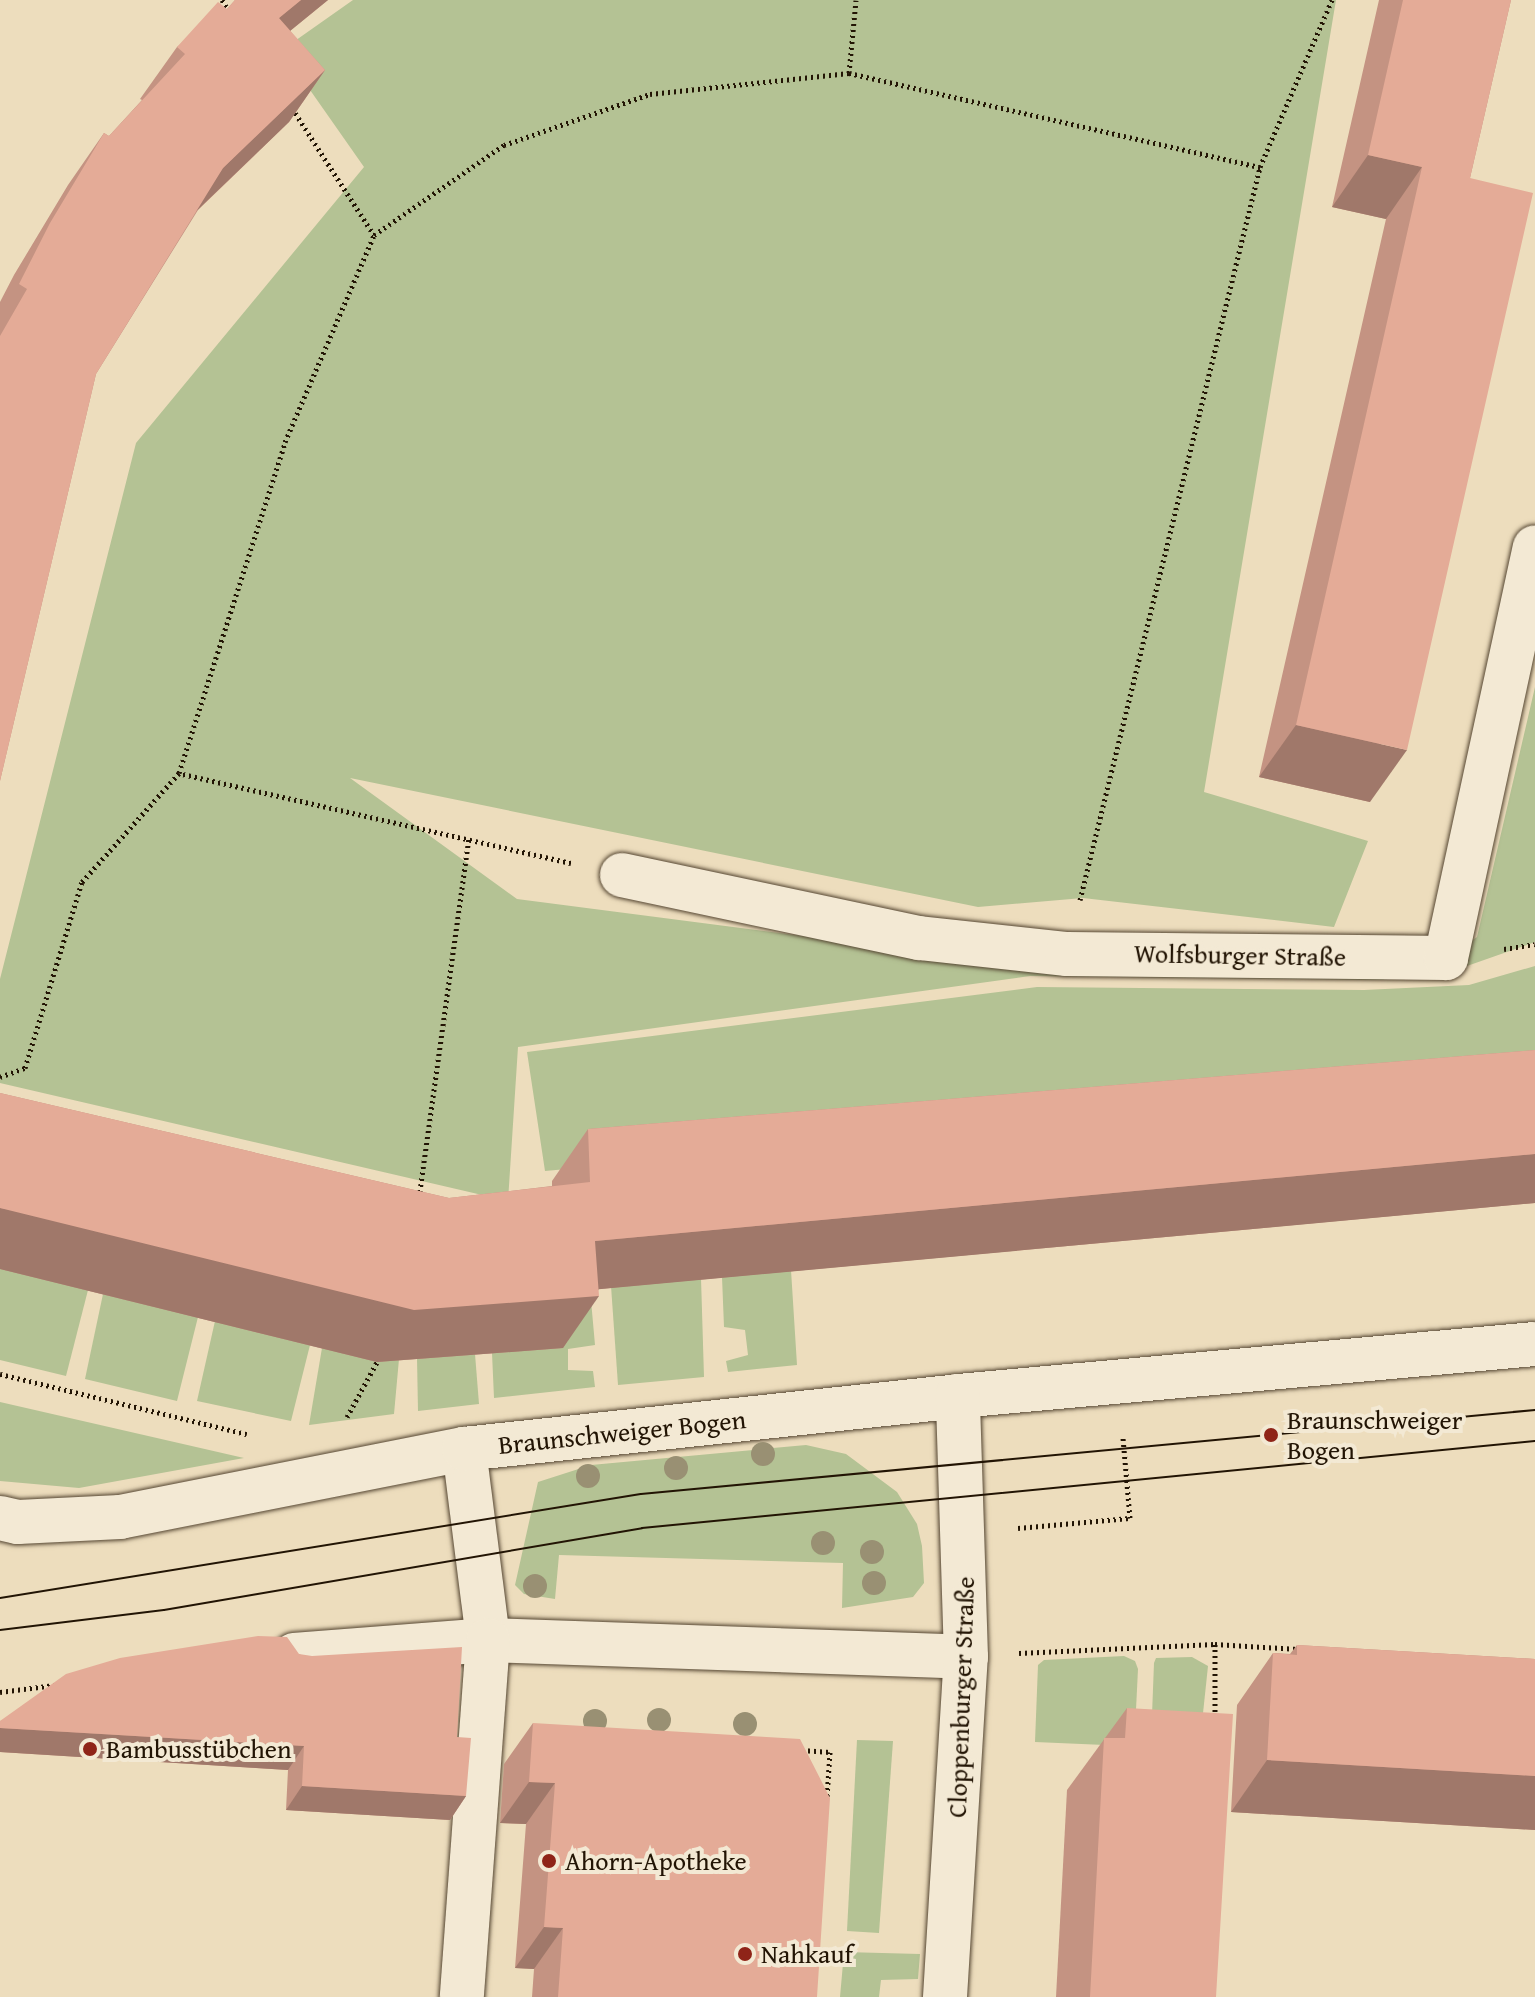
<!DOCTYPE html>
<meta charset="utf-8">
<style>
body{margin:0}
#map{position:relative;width:1535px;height:1997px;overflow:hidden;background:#edddbd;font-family:"Gentium Book Plus",serif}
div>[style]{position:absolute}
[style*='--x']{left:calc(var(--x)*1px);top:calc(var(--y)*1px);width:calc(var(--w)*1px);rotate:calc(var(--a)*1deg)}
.green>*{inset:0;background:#b4c294}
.path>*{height:5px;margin-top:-2.5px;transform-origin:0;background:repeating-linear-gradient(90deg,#221404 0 2px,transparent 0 6px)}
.roads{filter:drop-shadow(0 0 2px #554632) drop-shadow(0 0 2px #554632)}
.minor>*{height:44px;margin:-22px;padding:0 22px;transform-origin:22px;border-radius:22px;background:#f3e9d4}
.tram>*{height:2px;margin:-1px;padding:0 1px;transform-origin:1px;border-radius:1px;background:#221404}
.trees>*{width:24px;height:24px;margin:-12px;border-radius:50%;background:#999073}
.wall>*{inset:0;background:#c49382}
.shaded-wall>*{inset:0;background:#a0786a}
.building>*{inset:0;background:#e4ab97}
.dots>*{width:22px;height:22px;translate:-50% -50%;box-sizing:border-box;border:4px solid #f3e9d4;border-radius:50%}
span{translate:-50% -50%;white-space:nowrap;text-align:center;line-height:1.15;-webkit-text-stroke:8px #f3e9d4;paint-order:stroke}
.street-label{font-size:26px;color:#221404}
.poi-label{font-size:26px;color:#221404}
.left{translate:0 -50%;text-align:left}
</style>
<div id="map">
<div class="green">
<i style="clip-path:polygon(353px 0,1336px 0,1204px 792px,1368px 841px,1334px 927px,1083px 898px,978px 907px,350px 778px,517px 899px,1028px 965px,1446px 958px,1477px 937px,1535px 687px,1535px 942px,1467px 966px,1382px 980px,1030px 976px,518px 1047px,508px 1201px,0 1083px,0 979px,136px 443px,364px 167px,282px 50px)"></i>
<i style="clip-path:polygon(1535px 966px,1535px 1081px,545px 1171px,527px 1052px,1037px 987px,1364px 990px,1469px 985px)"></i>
<i style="clip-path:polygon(0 1268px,88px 1290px,66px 1376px,0 1360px)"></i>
<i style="clip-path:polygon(791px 1270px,797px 1365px,728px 1372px,726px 1361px,748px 1355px,745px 1330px,724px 1327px,722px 1277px)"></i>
<i style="clip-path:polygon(701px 1278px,704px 1377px,618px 1385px,611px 1286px)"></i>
<i style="clip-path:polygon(590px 1289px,595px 1345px,568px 1349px,568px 1370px,593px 1371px,595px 1387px,494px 1398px,492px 1353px,558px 1291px)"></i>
<i style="clip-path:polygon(103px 1294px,198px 1317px,177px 1401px,85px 1379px)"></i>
<i style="clip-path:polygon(215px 1321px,310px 1345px,291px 1421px,197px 1401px)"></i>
<i style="clip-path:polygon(322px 1348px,399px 1359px,394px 1414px,309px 1425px)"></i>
<i style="clip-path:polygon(475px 1354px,479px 1404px,418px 1411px,417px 1358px)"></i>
<i style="clip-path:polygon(0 1402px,244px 1458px,79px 1488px,0 1481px)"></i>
<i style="clip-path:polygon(806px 1445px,846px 1454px,897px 1492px,917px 1524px,922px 1546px,924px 1583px,913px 1597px,842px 1608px,843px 1563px,559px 1555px,555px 1599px,524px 1594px,515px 1585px,538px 1482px,591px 1465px)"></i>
<i style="clip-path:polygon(1124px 1656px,1135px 1661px,1138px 1669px,1135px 1730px,1128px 1746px,1035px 1742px,1038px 1665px,1044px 1660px)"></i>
<i style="clip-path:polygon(1192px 1657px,1208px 1666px,1199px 1751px,1151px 1741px,1154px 1663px,1156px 1658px)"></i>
<i style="clip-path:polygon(857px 1740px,893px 1741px,879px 1933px,847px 1931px)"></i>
<i style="clip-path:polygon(844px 1952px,920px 1954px,918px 1979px,881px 1980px,879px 1997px,840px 1997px)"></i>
</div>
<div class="path">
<i style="--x:222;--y:0;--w:15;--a:58"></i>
<i style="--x:849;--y:73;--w:73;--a:-84.5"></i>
<i style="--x:292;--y:108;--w:151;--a:57.2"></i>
<i style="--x:571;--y:863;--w:402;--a:-167.1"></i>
<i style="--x:179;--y:773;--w:348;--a:-72.2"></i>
<i style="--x:285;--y:442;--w:225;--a:-66.7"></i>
<i style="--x:374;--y:235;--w:158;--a:-34.7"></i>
<i style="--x:504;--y:145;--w:155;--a:-19.3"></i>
<i style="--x:650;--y:94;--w:200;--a:-6"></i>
<i style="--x:849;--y:73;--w:422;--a:12.9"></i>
<i style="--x:1260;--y:167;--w:182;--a:-66.7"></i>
<i style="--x:1080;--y:900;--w:755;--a:-76.2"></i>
<i style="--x:1504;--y:949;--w:31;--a:-9"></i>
<i style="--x:0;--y:1077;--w:27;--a:-20"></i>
<i style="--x:25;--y:1068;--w:195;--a:-73"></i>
<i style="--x:82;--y:882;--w:146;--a:-48.3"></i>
<i style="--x:419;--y:1198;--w:363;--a:-82.1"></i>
<i style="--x:0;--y:1374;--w:254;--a:13.7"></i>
<i style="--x:347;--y:1417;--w:63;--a:-61.4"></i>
<i style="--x:1018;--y:1528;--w:112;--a:-5.1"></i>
<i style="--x:1130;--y:1518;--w:80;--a:-95"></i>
<i style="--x:1215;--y:1644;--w:83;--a:3.4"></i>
<i style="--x:1019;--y:1653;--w:196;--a:-2.6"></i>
<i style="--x:1215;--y:1644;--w:74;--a:90"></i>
<i style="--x:0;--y:1692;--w:55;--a:-7.3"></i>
<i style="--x:802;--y:1750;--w:28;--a:4"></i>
<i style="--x:830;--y:1752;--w:45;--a:93.8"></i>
</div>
<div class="roads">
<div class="minor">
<i style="--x:622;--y:875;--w:304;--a:12"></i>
<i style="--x:919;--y:938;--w:149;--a:6.2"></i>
<i style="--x:1067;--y:954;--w:379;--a:0.6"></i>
<i style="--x:1446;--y:958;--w:420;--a:-77.8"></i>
<i style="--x:464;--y:1449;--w:193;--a:82.8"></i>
<i style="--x:488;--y:1640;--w:478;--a:2"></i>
<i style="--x:0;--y:1518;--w:18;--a:13"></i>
<i style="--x:18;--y:1522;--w:102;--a:-2.8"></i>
<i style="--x:120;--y:1517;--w:351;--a:-11.2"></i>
<i style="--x:464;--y:1449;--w:497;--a:-6.1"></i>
<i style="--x:958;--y:1396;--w:579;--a:-5.15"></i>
<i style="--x:294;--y:1655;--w:195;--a:-4.4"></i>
<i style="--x:488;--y:1640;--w:358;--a:94.2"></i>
<i style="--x:945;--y:1997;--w:341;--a:-86.5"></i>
<i style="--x:966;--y:1657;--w:261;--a:-91.8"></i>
</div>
</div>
<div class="tram">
<i style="--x:0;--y:1598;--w:649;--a:-9.22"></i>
<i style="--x:641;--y:1494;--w:898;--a:-5.37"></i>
<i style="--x:0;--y:1630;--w:165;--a:-7"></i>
<i style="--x:164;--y:1610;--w:485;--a:-9.7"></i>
<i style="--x:642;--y:1528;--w:897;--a:-5.56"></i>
</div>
<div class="trees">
<i style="left:763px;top:1454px"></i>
<i style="left:676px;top:1468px"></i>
<i style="left:588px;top:1476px"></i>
<i style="left:823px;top:1543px"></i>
<i style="left:872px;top:1552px"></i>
<i style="left:874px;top:1583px"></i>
<i style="left:535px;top:1586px"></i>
<i style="left:659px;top:1720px"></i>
<i style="left:595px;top:1721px"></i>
<i style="left:745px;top:1724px"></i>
</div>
<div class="wall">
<i style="clip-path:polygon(235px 0,328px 0,290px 31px,325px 70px,289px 122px,198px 210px,96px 374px,0 781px,0 302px,14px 275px,68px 185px,104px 133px,109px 136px,142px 100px,140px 99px,177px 47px,227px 9px)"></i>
<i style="clip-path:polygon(1379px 0,1511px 0,1470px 178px,1370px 802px,1259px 777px,1386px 219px,1332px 207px)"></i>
<i style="clip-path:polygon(1535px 1050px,1535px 1203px,599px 1289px,563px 1348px,377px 1362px,0 1269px,0 1093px,449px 1198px,552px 1186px,552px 1181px,588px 1129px)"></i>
<i style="clip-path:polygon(1297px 1645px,1535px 1659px,1535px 1830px,1231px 1812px,1237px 1705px,1273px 1653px,1290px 1654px)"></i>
<i style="clip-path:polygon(299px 1654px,457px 1737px,466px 1796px,450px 1820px,286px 1810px,288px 1770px,0 1752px,0 1721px)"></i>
<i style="clip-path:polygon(1127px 1708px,1216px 1997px,1056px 1997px,1067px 1790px)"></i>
<i style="clip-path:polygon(533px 1723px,817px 1997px,532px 1997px,534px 1969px,515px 1968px,526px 1824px,500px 1823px,504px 1764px)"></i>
</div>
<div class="shaded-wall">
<i style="clip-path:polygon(301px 0,328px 0,242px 70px,279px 18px)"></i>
<i style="clip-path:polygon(325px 70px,289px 122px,187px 220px,223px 168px)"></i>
<i style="clip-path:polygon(1368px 155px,1422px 167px,1386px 219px,1332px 207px)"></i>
<i style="clip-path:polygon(1296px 725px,1407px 750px,1370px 802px,1259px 777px)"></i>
<i style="clip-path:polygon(1535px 1154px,1535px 1203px,558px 1293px,595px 1241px)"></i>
<i style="clip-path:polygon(0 1208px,599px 1296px,563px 1348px,377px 1362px,0 1269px)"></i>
<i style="clip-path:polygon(0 1728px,304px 1746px,288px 1770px,0 1752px)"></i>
<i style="clip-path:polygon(1267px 1760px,1535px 1776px,1535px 1830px,1231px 1812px)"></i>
<i style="clip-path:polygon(529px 1782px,555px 1783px,526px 1824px,500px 1823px)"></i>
<i style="clip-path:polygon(302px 1786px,466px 1796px,450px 1820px,286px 1810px)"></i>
<i style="clip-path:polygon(544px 1927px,563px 1928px,534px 1969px,515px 1968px)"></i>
</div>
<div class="building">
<i style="clip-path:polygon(235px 0,301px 0,279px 18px,325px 70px,223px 168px,96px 374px,0 781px,0 336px,27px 289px,19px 284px,50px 223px,104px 133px,109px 136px,185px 54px,177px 47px,218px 2px,227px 9px)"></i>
<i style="clip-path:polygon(1403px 0,1511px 0,1470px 178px,1533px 193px,1407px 750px,1296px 725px,1422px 167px,1368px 155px)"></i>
<i style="clip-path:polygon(1535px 1050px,1535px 1154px,595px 1241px,599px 1296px,414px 1310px,0 1208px,0 1093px,449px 1198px,590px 1182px,588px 1129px)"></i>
<i style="clip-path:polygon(258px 1636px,287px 1637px,299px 1654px,312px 1656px,462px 1647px,457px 1737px,471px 1738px,466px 1796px,302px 1786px,304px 1746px,0 1728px,0 1721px,66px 1674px,120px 1658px)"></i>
<i style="clip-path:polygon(1297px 1645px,1535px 1659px,1535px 1776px,1267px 1760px,1273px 1653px,1297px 1655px)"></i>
<i style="clip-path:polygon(1127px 1708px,1233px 1714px,1216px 1997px,1090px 1997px,1104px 1738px,1125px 1738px)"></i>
<i style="clip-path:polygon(533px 1723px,800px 1739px,830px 1798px,817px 1997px,558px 1997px,563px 1928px,544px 1927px,555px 1783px,529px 1782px)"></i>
</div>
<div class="dots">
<i style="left:1271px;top:1435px;background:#8f2418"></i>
<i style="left:90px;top:1749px;background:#8f2418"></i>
<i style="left:549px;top:1861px;background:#8f2418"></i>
<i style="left:745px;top:1954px;background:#8f2418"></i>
</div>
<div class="street-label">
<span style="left:1240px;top:955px;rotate:1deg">Wolfsburger Straße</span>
<span style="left:622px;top:1432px;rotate:-6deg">Braunschweiger Bogen</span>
<span style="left:961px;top:1697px;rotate:-88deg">Cloppenburger Straße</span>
</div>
<div class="poi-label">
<span class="left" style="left:1287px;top:1435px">Braunschweiger<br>Bogen</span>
<span class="left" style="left:106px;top:1749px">Bambusstübchen</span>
<span class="left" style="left:565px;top:1861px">Ahorn-Apotheke</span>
<span class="left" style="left:761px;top:1954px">Nahkauf</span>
</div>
</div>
